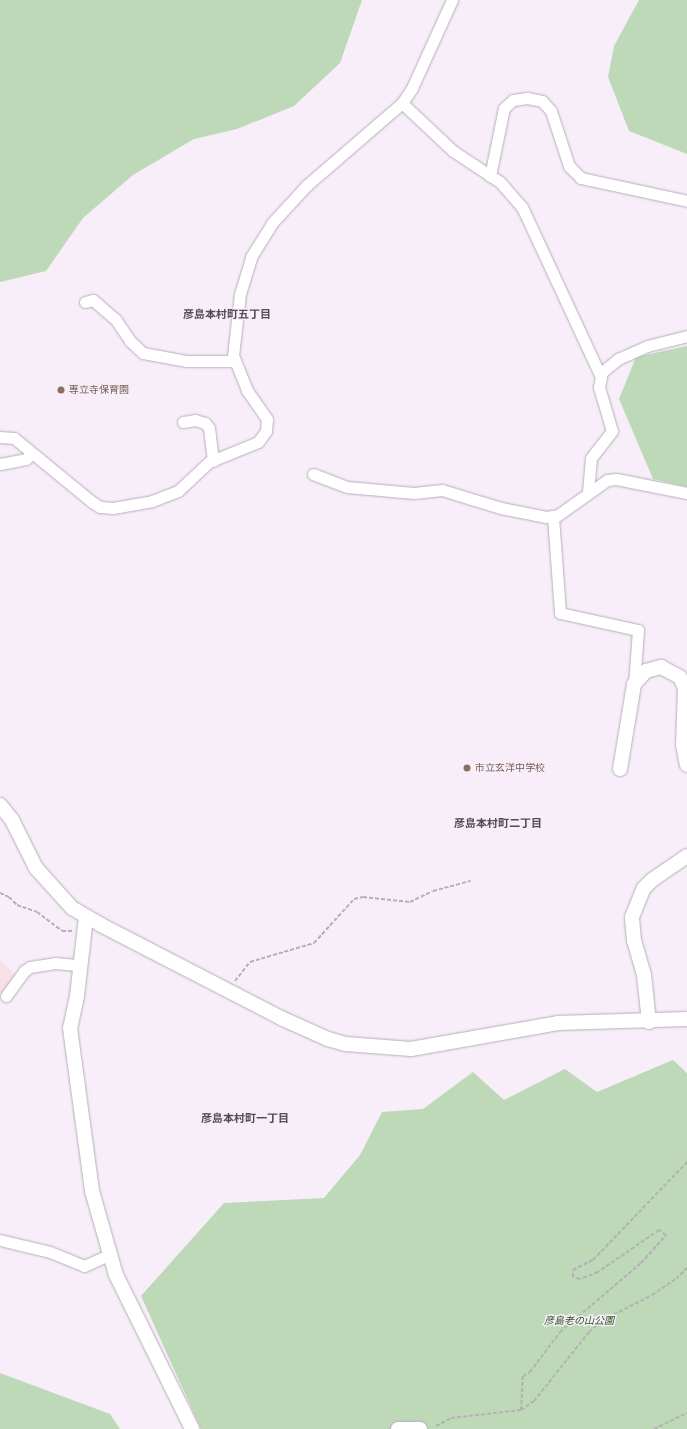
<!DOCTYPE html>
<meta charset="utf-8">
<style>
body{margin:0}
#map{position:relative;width:687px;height:1429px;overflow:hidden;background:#f7eef9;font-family:Merriweather,"Noto Sans JP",serif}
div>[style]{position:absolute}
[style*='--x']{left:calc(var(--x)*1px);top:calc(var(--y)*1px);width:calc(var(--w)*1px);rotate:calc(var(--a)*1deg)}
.education>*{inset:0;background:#f9e0e8}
.green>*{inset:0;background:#bdd9b7}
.path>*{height:2px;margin-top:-1px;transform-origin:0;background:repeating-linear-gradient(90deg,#b6afb8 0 4px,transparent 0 6px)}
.roads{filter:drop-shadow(0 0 1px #b6aeb9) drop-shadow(0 0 1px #b6aeb9)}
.minor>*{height:11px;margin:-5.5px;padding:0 5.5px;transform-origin:5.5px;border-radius:5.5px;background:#fff}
.tertiary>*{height:14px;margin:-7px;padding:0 7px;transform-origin:7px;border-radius:7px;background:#fff}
.dots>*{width:11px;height:11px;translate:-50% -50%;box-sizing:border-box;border:2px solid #f7eef9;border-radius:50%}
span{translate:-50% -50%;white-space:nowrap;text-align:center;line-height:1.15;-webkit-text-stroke:3px #f7eef9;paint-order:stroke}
.education-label{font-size:10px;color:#785e54}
.left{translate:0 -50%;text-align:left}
.park-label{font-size:10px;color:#245519;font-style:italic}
.neighbourhood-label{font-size:11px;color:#524b55;font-weight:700}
</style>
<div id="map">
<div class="education">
<i style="clip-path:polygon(0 960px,16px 975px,3px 994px,0 992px)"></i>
</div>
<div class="green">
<i style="clip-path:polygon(0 0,362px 0,340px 63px,294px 106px,237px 129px,194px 139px,133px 175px,83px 218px,46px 271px,0 282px)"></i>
<i style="clip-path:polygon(639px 0,687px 0,687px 154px,629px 131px,608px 77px,614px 46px)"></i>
<i style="clip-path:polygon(687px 346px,687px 487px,653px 479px,619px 399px,636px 357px)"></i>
<i style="clip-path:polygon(673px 1060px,687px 1073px,687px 1429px,201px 1429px,141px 1296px,224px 1203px,324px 1198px,360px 1155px,382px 1112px,423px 1109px,473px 1072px,504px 1100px,565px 1069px,597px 1092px)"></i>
<i style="clip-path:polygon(0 1373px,110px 1414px,120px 1429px,0 1429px)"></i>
</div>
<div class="path">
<i style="--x:0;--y:893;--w:10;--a:24"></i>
<i style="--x:9;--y:897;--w:11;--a:45"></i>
<i style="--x:17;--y:905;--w:21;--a:19"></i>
<i style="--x:37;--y:912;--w:31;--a:37"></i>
<i style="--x:62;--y:931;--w:10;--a:0"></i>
<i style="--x:235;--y:981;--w:24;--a:-52"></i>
<i style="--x:250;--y:962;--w:67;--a:-16.5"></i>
<i style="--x:314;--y:943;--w:59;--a:-47.7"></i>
<i style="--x:354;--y:899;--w:9;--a:-13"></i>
<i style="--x:363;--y:897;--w:47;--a:6.1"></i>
<i style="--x:410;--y:902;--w:25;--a:-26"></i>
<i style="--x:433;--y:891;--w:39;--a:-15"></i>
<i style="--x:521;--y:1410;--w:34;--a:-87"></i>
<i style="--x:523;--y:1376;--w:8;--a:-30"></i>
<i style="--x:530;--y:1372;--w:50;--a:-53.1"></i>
<i style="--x:560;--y:1332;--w:106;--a:-40.4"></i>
<i style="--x:641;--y:1263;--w:38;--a:-48"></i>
<i style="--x:666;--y:1235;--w:9;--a:-144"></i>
<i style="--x:659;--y:1230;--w:74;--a:145.5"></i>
<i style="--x:598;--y:1272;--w:19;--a:159"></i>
<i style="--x:580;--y:1279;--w:7;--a:-164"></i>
<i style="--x:573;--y:1277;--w:7;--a:-90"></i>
<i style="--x:573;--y:1270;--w:22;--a:-27"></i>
<i style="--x:593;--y:1260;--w:136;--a:-46.2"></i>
<i style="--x:436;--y:1426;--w:17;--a:-28"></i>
<i style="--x:451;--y:1418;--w:70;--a:-6.5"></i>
<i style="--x:521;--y:1410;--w:16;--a:-35"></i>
<i style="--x:534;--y:1401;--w:88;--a:-51.4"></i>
<i style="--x:589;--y:1332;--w:18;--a:-41"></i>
<i style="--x:603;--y:1320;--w:55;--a:-27"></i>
<i style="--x:652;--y:1295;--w:29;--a:-34"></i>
<i style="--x:676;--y:1279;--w:16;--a:-45"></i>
<i style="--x:654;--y:1429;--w:37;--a:-26"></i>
</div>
<div class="roads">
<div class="minor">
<i style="--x:402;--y:103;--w:70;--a:43.3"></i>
<i style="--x:453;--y:151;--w:56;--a:33.4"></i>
<i style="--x:500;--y:182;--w:33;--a:49"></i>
<i style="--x:522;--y:207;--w:185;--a:65.1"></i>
<i style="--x:490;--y:176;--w:69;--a:-78.4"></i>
<i style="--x:504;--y:108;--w:12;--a:-42"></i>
<i style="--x:513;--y:100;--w:14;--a:-8"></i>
<i style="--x:527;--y:98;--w:15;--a:11"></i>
<i style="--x:542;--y:101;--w:13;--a:48"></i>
<i style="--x:551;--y:111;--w:58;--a:71.9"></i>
<i style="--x:569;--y:166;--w:17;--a:45"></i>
<i style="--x:581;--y:178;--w:108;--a:12.2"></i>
<i style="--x:85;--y:302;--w:8;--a:-14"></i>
<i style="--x:93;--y:300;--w:30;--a:41"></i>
<i style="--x:116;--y:320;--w:25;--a:56"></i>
<i style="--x:130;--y:341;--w:18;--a:43"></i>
<i style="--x:143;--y:353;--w:45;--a:10.3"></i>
<i style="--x:187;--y:361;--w:47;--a:0"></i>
<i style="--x:183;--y:422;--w:12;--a:-9"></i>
<i style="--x:195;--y:420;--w:10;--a:17"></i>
<i style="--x:205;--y:423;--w:6;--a:51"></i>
<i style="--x:209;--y:428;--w:33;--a:83"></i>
<i style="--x:0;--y:437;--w:14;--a:4"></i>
<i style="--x:14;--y:438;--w:101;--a:39.4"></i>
<i style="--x:92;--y:502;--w:9;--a:32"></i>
<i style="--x:100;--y:507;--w:13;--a:4"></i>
<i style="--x:113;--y:508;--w:40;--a:-10"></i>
<i style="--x:152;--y:501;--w:28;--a:-21"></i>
<i style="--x:178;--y:491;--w:42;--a:-43.1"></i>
<i style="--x:209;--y:462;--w:53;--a:-22.2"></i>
<i style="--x:258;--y:442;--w:14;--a:-54"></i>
<i style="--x:266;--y:431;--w:12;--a:-85"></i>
<i style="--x:267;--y:419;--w:35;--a:-125"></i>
<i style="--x:247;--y:390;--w:37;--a:-112"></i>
<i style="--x:233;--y:356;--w:62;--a:-83.6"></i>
<i style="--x:240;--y:294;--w:39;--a:-73"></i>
<i style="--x:251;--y:257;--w:40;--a:-58"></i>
<i style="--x:272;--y:223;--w:52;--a:-47.4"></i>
<i style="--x:307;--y:185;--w:125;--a:-40.8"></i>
<i style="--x:402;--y:103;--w:18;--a:-56"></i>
<i style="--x:412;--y:88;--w:97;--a:-65.6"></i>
<i style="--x:0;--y:464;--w:26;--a:-11"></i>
<i style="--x:26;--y:459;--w:8;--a:-45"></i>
<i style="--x:313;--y:474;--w:36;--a:21"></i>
<i style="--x:347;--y:487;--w:67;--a:5.1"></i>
<i style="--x:414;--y:493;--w:28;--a:-6"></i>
<i style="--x:442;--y:490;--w:62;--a:17"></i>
<i style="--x:501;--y:508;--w:46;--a:11.3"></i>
<i style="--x:546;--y:517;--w:12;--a:-9"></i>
<i style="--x:558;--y:515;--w:60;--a:-35.5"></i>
<i style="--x:607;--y:480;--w:9;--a:-6"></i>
<i style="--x:616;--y:479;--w:72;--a:11.2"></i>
<i style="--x:588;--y:492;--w:34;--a:-85"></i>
<i style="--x:591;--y:458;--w:34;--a:-52"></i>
<i style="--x:612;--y:431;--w:46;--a:-106.5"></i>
<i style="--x:599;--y:387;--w:15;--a:-79"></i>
<i style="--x:602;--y:372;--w:21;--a:-39"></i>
<i style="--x:618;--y:359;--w:32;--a:-24"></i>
<i style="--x:647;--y:346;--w:41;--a:-14"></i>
<i style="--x:553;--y:517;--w:96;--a:85.8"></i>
<i style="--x:560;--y:613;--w:80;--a:12.3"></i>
<i style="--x:638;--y:630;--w:54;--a:94.2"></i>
<i style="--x:6;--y:996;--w:31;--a:-54"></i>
<i style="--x:24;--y:971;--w:7;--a:-34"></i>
<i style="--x:30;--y:967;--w:25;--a:-9"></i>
<i style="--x:55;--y:963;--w:25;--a:5"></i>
<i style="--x:0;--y:1240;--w:51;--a:13.5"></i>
<i style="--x:50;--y:1252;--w:37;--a:22"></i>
<i style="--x:84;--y:1266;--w:27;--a:-24"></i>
</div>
<div class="tertiary">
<i style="--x:620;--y:769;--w:86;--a:-80.6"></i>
<i style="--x:634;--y:684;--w:18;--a:-47"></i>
<i style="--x:646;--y:671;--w:16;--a:-15"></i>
<i style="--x:661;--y:667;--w:21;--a:28"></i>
<i style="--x:680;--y:677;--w:12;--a:66"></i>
<i style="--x:685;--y:688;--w:57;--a:92"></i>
<i style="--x:683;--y:745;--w:20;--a:79"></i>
<i style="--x:0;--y:805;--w:19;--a:51"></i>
<i style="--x:12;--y:820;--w:54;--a:63.4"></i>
<i style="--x:36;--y:868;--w:54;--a:48"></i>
<i style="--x:72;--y:908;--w:34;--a:30"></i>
<i style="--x:101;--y:925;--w:203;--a:27.3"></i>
<i style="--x:281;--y:1018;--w:51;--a:24.1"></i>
<i style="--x:328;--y:1039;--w:19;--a:16"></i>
<i style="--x:346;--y:1044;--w:65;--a:4.4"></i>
<i style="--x:411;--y:1049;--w:149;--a:-10"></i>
<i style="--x:558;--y:1023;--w:129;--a:-1.8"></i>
<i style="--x:86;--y:917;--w:80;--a:96.5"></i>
<i style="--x:77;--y:996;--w:33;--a:102"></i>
<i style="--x:70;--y:1028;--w:164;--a:82.3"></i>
<i style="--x:92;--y:1191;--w:87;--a:74.1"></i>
<i style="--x:116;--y:1275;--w:172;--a:63.7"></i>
<i style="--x:649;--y:1022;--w:47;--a:-96.1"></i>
<i style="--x:644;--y:975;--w:35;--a:-106"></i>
<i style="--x:634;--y:941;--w:24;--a:-95"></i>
<i style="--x:632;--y:917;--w:31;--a:-68"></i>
<i style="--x:644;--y:888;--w:11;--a:-45"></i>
<i style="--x:652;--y:880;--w:42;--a:-34.4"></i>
<i style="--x:398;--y:1429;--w:22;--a:0"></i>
</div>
</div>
<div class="dots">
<i style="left:61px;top:390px;background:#8d6e63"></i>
<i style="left:467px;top:768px;background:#8d6e63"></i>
</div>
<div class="education-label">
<span class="left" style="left:69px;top:390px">専立寺保育園</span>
<span class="left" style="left:475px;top:768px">市立玄洋中学校</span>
</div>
<div class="park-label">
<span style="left:579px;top:1321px">彦島老の山公園</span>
</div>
<div class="neighbourhood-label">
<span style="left:227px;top:314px">彦島本村町五丁目</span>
<span style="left:498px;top:823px">彦島本村町二丁目</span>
<span style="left:245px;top:1118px">彦島本村町一丁目</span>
</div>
</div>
